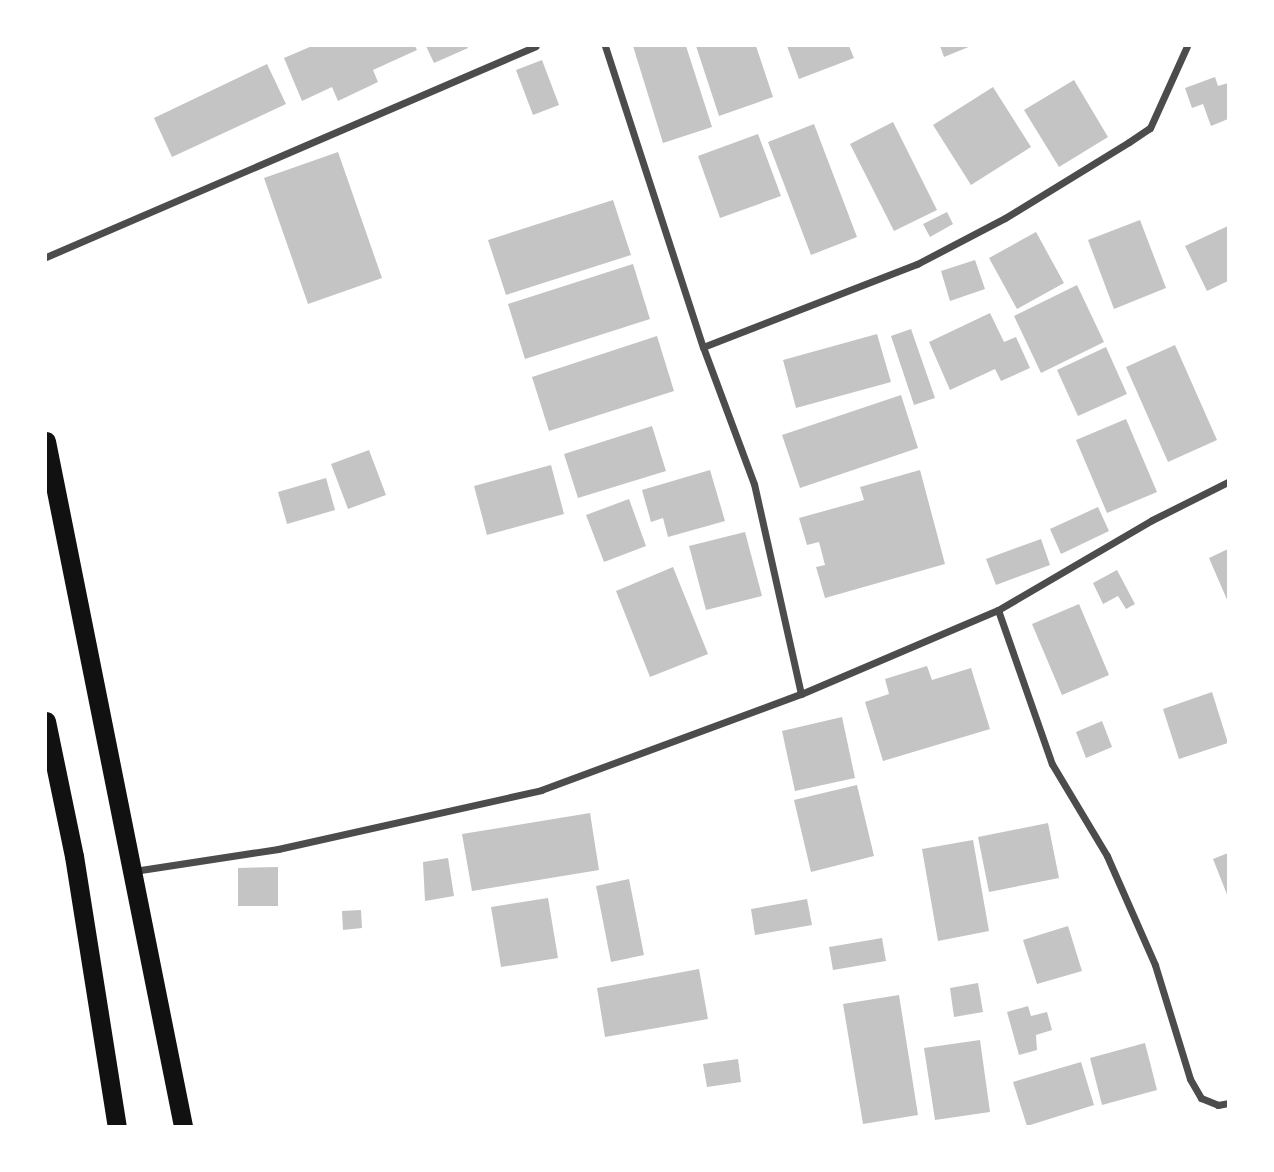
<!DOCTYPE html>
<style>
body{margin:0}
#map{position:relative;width:1274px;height:1172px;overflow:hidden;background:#fff;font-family:"Noto Serif",serif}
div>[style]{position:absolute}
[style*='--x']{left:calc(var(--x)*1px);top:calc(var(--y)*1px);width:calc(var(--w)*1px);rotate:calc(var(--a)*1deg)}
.building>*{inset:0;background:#c4c4c4}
.minor>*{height:7px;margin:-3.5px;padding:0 3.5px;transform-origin:3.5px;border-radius:3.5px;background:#4c4c4c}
.trunk>*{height:19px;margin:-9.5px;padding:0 9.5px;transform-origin:9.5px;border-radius:9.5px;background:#111}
span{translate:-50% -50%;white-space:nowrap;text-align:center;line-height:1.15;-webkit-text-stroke:7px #fff;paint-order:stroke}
.frame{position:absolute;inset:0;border:47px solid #fff;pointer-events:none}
</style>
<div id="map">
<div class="building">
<i style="clip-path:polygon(312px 46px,415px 46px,417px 50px,373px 70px,378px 82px,338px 101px,332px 87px,302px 101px,284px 58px)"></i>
<i style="clip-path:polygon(426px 46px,467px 46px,468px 48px,434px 63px)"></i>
<i style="clip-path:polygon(633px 46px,686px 46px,712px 127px,663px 143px)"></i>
<i style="clip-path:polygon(696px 46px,756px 46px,773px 97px,719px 116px)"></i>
<i style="clip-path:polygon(787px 46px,849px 46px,854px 58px,799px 79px)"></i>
<i style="clip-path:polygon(940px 46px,971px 46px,944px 57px)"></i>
<i style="clip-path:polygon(542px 60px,559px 105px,533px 115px,516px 70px)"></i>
<i style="clip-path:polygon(267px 64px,286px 104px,172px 157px,154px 118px)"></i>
<i style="clip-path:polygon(1215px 77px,1218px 86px,1228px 83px,1228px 119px,1211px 126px,1203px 104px,1192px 108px,1185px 88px)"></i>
<i style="clip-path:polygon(1074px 80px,1108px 137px,1059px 167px,1024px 110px)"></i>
<i style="clip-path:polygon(993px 87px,1031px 147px,971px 185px,933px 125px)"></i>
<i style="clip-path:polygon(893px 122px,937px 210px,894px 231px,850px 144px)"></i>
<i style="clip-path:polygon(814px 124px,857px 237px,811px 255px,768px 142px)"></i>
<i style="clip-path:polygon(758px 134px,781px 196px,720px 218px,698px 156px)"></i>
<i style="clip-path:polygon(338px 152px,382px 278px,308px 304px,264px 178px)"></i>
<i style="clip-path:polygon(613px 200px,631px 255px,506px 295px,488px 240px)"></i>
<i style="clip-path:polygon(947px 212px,953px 224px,930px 237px,923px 224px)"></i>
<i style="clip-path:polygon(1140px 220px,1166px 288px,1114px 309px,1088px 240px)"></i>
<i style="clip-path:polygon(1228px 226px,1228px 281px,1207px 291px,1185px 246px)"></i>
<i style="clip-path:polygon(1036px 232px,1064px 283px,1017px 309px,989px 258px)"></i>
<i style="clip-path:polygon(975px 260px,985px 289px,950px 301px,941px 271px)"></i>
<i style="clip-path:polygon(633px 264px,650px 319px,525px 359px,508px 304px)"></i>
<i style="clip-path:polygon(1077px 285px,1104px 342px,1041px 373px,1014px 316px)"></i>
<i style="clip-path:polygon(990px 313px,1004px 342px,1016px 337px,1030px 368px,1001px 381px,995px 369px,950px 390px,929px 342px)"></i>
<i style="clip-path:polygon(911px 329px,935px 398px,914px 405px,891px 336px)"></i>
<i style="clip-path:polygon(877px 334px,891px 382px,796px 408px,783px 360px)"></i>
<i style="clip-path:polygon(657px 336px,674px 391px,549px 431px,532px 377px)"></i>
<i style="clip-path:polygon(1175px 345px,1217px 440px,1168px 462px,1126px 367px)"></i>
<i style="clip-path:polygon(1106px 347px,1127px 394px,1078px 416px,1057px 370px)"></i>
<i style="clip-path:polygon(901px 395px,918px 448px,800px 488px,782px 435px)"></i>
<i style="clip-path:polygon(1126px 419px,1157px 492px,1107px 513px,1076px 440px)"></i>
<i style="clip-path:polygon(652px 426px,666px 471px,578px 498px,564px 454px)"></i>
<i style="clip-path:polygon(369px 450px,386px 495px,348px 509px,331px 464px)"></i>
<i style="clip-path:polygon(551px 465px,564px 514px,487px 535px,474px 486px)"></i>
<i style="clip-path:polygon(710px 470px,725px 521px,668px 537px,663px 518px,651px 522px,642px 490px)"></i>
<i style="clip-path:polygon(920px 470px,945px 564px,825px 598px,816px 567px,825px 565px,819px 542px,807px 545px,799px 518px,864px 500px,860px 487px)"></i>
<i style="clip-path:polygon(326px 478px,335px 510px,287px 524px,278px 492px)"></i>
<i style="clip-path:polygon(629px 499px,646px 546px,604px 562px,586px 515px)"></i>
<i style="clip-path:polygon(1098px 507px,1109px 531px,1061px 554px,1050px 529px)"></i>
<i style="clip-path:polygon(745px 532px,762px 596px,706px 610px,689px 546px)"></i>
<i style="clip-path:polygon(1041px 539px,1050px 565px,996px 585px,986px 559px)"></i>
<i style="clip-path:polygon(1228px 549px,1228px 602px,1209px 558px)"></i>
<i style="clip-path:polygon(673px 567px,708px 654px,650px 677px,616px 591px)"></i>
<i style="clip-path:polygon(1117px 570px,1135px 604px,1126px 609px,1118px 596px,1103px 604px,1093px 583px)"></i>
<i style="clip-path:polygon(1079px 604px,1109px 675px,1062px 695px,1032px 624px)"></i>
<i style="clip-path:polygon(927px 666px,932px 680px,971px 668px,990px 729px,883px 761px,865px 702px,889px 694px,885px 679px)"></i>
<i style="clip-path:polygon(1212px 692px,1228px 743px,1179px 759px,1163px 709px)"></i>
<i style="clip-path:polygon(842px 717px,855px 778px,795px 791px,782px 731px)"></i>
<i style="clip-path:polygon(1102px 721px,1112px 747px,1086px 758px,1076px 732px)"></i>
<i style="clip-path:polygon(857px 785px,874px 856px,811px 872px,794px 800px)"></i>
<i style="clip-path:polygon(590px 813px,599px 870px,472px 891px,462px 834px)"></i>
<i style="clip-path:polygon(1048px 823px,1059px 878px,989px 892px,978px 837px)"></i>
<i style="clip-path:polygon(973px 840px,989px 931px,938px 941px,922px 849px)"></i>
<i style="clip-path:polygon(1228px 853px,1228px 897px,1213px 859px)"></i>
<i style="clip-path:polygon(448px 858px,454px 896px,425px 901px,423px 862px)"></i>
<i style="clip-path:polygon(278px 867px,278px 906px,238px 906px,238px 868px)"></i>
<i style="clip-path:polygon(629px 879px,644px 955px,611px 962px,596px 886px)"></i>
<i style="clip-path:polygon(548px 898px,558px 958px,501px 967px,491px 907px)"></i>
<i style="clip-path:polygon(807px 899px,812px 925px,755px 935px,751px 909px)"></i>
<i style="clip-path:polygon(361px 910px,362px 928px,343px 930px,342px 911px)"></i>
<i style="clip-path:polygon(1068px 926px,1082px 971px,1037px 984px,1023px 940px)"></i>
<i style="clip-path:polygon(882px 938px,886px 961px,833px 970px,829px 947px)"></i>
<i style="clip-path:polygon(699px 969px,708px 1019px,605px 1037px,597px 988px)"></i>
<i style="clip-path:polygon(978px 983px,983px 1012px,954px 1017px,950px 988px)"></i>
<i style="clip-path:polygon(899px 995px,918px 1115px,863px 1124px,843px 1004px)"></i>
<i style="clip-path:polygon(1028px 1006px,1031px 1016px,1047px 1012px,1052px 1030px,1036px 1035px,1037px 1050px,1019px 1055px,1007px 1012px)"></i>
<i style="clip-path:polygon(980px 1040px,990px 1112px,935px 1120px,924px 1048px)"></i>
<i style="clip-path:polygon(1145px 1043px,1157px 1090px,1102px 1105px,1090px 1058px)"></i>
<i style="clip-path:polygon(738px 1059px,741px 1082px,707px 1087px,703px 1064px)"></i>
<i style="clip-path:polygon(1081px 1062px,1094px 1105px,1027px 1126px,1013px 1082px)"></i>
</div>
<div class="minor">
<i style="--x:605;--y:46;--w:317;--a:72"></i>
<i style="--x:46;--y:257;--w:533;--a:-23.3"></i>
<i style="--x:998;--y:610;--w:163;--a:70.7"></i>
<i style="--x:1052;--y:764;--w:107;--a:59.1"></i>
<i style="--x:1107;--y:856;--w:119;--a:66.2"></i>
<i style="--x:1155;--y:965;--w:119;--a:72.9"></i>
<i style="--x:1190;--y:1079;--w:22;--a:60"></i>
<i style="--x:1201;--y:1098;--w:18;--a:22"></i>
<i style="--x:1218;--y:1105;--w:10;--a:-11"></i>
<i style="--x:801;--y:694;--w:215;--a:-102.6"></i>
<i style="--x:754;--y:484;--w:146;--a:-110.4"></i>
<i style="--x:703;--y:347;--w:230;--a:-21.2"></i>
<i style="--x:917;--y:264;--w:99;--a:-27.6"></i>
<i style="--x:1005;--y:218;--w:145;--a:-31.5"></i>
<i style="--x:1129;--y:142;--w:25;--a:-34"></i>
<i style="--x:1150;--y:128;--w:90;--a:-65.7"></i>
<i style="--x:134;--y:871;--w:146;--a:-8.7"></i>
<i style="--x:278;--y:849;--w:270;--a:-12.6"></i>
<i style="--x:541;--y:790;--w:277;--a:-20.3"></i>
<i style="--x:801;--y:694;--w:214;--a:-23.1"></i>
<i style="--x:998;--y:610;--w:178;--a:-30.3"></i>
<i style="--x:1152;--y:520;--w:85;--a:-26.6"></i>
</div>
<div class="trunk">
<i style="--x:46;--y:441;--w:699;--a:78.69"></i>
<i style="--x:46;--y:721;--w:138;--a:78.3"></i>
<i style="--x:74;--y:856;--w:273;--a:81"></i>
</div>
<div class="frame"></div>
</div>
